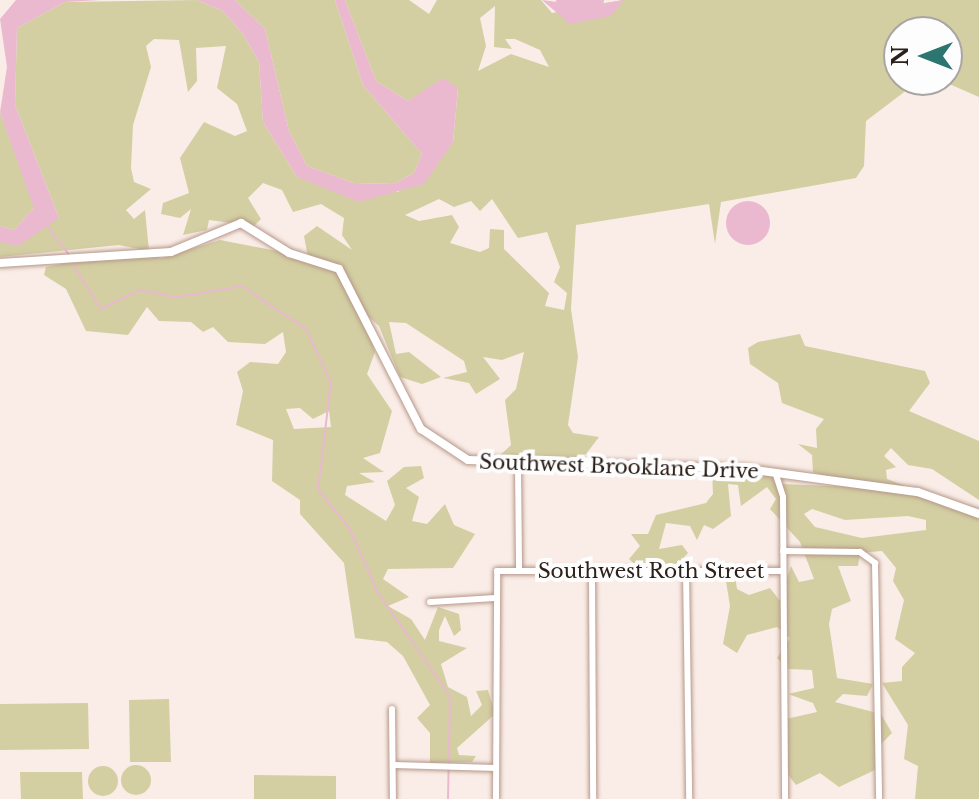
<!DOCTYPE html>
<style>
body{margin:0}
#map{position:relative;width:979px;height:799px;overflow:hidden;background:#faede7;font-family:"Libre Baskerville",serif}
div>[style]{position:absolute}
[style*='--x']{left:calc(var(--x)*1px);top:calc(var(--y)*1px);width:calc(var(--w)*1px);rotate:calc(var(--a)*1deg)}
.green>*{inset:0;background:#d3cfa2}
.round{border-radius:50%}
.water>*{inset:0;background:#eab8cf}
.stream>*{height:2px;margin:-1px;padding:0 1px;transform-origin:1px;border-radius:1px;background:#eab8cf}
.river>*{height:11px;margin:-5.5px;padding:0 5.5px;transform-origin:5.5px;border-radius:5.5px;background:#eab8cf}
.roads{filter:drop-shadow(0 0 2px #b69789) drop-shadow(0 0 2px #b69789)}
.street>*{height:6px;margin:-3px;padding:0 3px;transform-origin:3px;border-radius:3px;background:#fff}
.secondary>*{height:8px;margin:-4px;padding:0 4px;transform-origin:4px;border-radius:4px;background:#fff}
span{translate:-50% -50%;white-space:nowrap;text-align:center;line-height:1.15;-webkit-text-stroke:8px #fdfdfd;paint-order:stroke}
.street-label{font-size:20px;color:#2c201b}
.north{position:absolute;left:883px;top:16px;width:80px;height:80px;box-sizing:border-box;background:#fdfdfd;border:2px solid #a9a5a3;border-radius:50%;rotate:270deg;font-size:22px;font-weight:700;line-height:32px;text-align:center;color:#2c201b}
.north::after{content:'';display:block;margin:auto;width:28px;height:36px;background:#2c7570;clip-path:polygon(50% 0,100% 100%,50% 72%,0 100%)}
</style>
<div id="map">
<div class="green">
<i style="clip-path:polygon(evenodd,197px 0,223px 11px,243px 34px,259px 62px,263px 122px,297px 177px,398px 192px,453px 142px,458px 89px,434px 87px,408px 101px,376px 81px,345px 0,409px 0,429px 14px,437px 0,541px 0,552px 13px,622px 0,979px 0,979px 97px,940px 80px,947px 80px,947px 32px,899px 32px,899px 80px,920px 80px,866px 121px,864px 166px,856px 178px,721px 202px,715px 244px,709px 204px,576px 225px,571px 309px,578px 357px,568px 425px,573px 433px,599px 437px,580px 462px,497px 458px,511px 445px,505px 400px,516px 389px,524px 352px,502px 360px,483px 357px,500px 379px,476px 394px,469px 383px,443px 378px,467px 372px,464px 361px,406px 323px,389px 322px,396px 354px,409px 352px,441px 377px,422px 384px,400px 377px,379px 326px,363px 312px,375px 352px,367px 374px,392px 411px,380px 453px,363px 458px,384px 472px,359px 473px,375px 482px,347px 486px,345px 495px,386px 521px,395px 505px,387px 481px,404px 467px,421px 466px,424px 478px,406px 488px,419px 497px,412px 521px,427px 524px,445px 504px,454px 525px,475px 534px,453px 568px,388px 569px,383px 579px,409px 597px,388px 606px,411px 619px,425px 640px,438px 607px,459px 614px,461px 630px,454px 636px,445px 616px,439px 630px,439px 641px,467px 648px,441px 664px,448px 687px,467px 697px,471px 716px,482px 705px,476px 691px,488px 690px,495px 714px,457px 748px,459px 755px,476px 756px,472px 762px,430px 763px,430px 733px,417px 718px,430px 705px,403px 656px,387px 642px,355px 638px,344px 563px,300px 514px,300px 500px,272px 481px,273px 440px,236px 425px,243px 391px,237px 372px,250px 362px,278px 364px,286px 352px,283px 332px,265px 344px,228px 342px,213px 327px,203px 332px,191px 322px,159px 321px,147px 307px,128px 335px,86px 331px,66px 289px,44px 275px,46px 267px,126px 251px,162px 258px,220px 240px,308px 257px,304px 236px,317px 226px,352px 250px,342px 235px,344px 218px,321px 204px,293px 212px,282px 190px,263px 183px,248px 198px,261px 219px,254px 226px,209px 220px,207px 230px,183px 235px,191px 209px,180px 218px,161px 214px,163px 203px,189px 193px,180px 158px,204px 122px,235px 136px,247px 131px,237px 104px,217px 88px,226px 46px,196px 48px,197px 81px,188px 92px,179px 40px,154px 39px,146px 46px,151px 67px,133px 125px,131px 168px,134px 182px,151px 189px,126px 210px,134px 219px,145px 210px,149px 251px,119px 245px,0 257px,0 234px,59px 218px,15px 105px,17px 28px,65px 2px,197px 0,495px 6px,494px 47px,512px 49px,505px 39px,515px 39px,540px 50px,549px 67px,511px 54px,478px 71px,486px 46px,480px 18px,495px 6px,197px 0,439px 199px,454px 207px,471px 201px,480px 211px,492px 199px,518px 238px,547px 232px,560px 267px,554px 282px,567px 293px,564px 310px,545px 306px,549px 293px,504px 249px,504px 230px,490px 229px,489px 248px,480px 252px,450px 243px,459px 227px,452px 215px,419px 221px,405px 215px,439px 199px,197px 0,300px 408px,313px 419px,329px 411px,331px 427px,294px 429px,286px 409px,300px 408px)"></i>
<i style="clip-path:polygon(235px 0,335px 0,363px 85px,422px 154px,414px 173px,393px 184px,354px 183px,307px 166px,289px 131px,265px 29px)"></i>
<i style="clip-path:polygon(0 112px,33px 197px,34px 208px,14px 230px,0 226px)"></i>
<i style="clip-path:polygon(evenodd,800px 334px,805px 346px,925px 371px,930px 383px,909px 411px,979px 441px,979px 500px,932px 469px,908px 465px,891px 448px,884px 456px,896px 467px,886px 470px,887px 479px,979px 514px,979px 799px,915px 799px,918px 766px,904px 759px,908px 725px,882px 683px,902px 681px,902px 667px,915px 653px,895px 639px,904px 600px,893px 581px,896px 568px,882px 551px,860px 553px,858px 566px,838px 566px,851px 601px,832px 609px,829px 624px,837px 678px,873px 684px,867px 696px,843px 694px,835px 702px,881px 714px,892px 733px,879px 746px,877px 769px,839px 787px,820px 773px,796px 785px,786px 772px,786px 719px,817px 712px,813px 703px,788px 694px,814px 688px,812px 670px,788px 669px,777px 658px,790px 638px,777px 627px,747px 635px,737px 653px,723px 644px,730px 606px,725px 575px,735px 576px,737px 589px,749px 595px,770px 588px,780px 601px,791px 566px,799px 582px,814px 579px,800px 542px,770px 509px,776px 499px,767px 487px,741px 506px,738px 485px,728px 484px,731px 516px,713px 529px,704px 525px,697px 540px,690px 526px,666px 523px,659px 549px,682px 545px,688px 553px,676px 566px,639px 568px,629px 559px,640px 546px,631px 534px,648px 534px,656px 515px,706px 503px,713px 494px,712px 470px,774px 474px,781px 484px,858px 487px,813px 472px,812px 455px,798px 444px,817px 448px,816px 429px,824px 419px,782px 403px,778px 383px,750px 364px,748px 348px,758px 342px,800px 334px,812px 509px,845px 520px,908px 516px,926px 520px,926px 530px,862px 538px,815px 527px,804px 514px,812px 509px)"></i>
<i style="clip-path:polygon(169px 699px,171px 762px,130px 762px,129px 700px)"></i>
<i style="clip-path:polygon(88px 703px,89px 749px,0 750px,0 704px)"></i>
<i class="round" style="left:121px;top:765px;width:30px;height:30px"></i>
<i class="round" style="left:88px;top:766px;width:30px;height:30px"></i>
<i style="clip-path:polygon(20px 772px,82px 772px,83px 799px,21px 799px)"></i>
<i style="clip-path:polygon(254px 775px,336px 776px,336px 799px,254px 799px)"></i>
</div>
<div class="water">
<i style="clip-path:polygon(16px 0,100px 0,65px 2px,17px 28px,15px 105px,59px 218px,18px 246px,0 242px,0 226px,14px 230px,34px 208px,0 112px,7px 67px,0 19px)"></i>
<i style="clip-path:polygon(197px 0,235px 0,265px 29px,289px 131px,307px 166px,354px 183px,393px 184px,414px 173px,422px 154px,363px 85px,335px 0,345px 0,376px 81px,408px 101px,443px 78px,458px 88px,453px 142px,424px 184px,359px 202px,297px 177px,263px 122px,259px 62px,243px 34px,223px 11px)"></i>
<i style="clip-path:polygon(542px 0,587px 6px,624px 0,611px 16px,570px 24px)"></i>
<i class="round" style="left:726px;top:201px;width:44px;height:44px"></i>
</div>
<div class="stream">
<i style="--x:48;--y:227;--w:34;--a:53"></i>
<i style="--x:72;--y:263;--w:54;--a:57.8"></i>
<i style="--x:101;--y:309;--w:42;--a:-26.6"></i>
<i style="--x:139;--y:290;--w:40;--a:10"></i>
<i style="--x:178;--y:297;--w:65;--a:-9.8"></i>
<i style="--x:242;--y:286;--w:77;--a:33.9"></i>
<i style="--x:306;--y:329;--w:59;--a:64.7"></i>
<i style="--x:331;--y:382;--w:108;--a:96.9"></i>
<i style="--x:318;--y:489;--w:51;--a:51.3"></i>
<i style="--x:350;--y:529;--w:70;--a:66.4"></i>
<i style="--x:378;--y:593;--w:126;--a:55"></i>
<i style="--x:450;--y:696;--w:103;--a:91.1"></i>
</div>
<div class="river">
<i style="--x:561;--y:0;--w:37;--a:0"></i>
</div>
<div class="roads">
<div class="street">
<i style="--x:518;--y:467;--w:103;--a:89.4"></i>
<i style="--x:776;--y:475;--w:23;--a:72"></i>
<i style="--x:783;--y:497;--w:302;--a:89.6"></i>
<i style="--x:783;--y:551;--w:77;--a:0.7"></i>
<i style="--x:860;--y:552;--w:19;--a:36"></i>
<i style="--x:875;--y:563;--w:236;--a:89"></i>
<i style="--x:592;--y:570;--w:229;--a:89.7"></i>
<i style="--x:686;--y:570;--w:229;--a:89.2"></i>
<i style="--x:430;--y:602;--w:66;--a:-3.5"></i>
<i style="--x:392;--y:709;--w:90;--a:89.4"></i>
<i style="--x:394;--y:765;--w:102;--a:1.7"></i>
<i style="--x:496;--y:799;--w:228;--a:-89.7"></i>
<i style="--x:497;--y:571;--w:286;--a:0"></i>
</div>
<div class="secondary">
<i style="--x:0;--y:263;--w:171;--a:-3.7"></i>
<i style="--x:171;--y:252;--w:76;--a:-22.5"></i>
<i style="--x:241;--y:223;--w:57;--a:32"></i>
<i style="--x:289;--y:253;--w:52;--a:17.7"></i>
<i style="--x:339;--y:269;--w:180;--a:62.9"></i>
<i style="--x:421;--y:429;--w:56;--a:33.4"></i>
<i style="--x:468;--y:460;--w:279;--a:1.8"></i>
<i style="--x:747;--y:469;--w:173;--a:7.7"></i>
<i style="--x:918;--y:492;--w:65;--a:19.8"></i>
</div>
</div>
<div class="street-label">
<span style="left:619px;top:467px;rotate:2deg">Southwest Brooklane Drive</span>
<span style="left:651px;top:571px">Southwest Roth Street</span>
</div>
<div class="north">N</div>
</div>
